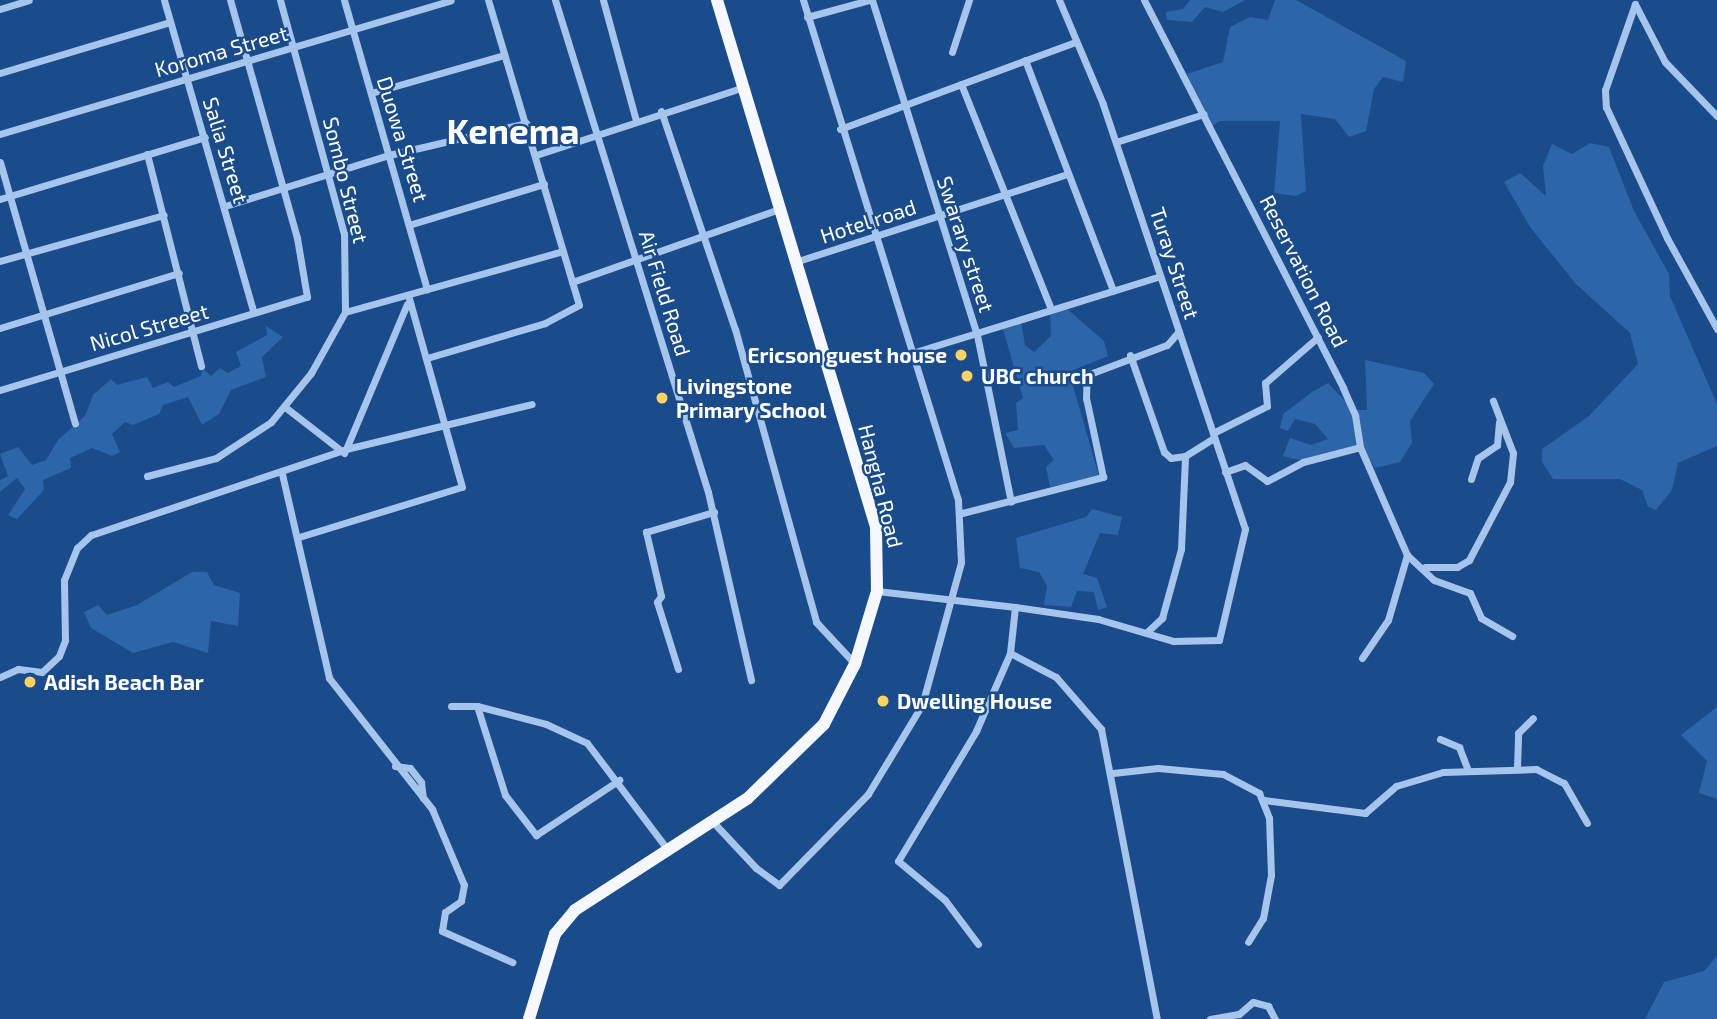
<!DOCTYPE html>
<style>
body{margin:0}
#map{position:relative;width:1717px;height:1019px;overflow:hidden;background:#1a4b8b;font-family:"Exo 2",sans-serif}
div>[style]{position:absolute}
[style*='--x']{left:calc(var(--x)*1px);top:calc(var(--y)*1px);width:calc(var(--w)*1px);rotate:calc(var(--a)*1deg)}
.green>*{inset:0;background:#2d65a9}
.minor>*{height:7px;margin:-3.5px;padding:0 3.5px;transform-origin:3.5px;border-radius:3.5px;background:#a5c5ed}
.trunk>*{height:12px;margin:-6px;padding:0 6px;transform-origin:6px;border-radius:6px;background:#f5f9ff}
.dots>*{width:19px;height:19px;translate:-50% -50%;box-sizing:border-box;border:4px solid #1a4b8b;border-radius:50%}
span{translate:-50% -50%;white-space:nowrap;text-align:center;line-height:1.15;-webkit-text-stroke:5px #1a4b8b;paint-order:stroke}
.street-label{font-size:21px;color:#fff}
.poi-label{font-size:21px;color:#fff;font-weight:700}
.right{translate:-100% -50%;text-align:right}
.left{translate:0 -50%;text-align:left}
.town-label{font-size:35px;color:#fff;font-weight:700}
</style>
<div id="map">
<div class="green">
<i style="clip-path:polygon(1190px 0,1245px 0,1223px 12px,1205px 7px,1192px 22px,1167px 20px,1166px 12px,1183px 9px)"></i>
<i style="clip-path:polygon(1275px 0,1296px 0,1406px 61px,1403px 82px,1383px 77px,1374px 89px,1366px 131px,1349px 137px,1335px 119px,1301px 114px,1306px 191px,1296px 196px,1274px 193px,1280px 121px,1220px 121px,1206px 130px,1187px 74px,1223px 62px,1230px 27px,1250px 17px,1268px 20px)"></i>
<i style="clip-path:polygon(1590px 143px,1609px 147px,1634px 211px,1669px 274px,1670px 296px,1717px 404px,1717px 446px,1678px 463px,1672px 490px,1656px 510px,1648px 507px,1642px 490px,1620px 479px,1553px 479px,1542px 462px,1542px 449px,1589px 416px,1638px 364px,1630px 333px,1576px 284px,1530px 227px,1504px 182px,1520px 173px,1546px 196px,1543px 166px,1552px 144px,1572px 154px)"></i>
<i style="clip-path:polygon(1066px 308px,1104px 341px,1108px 356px,1069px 372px,1099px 476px,1050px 487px,1046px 467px,1054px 460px,1044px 445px,1014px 448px,1005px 433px,1018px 430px,1016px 403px,1023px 398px,1002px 326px,1021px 321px,1025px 345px,1034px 352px,1051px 336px,1050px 311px)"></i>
<i style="clip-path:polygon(266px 326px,283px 337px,262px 357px,266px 377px,231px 390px,219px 414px,202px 425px,188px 397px,163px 405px,159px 414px,133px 425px,125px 422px,112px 434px,120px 452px,112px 456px,92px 448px,70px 458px,71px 468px,43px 480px,44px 490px,17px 519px,8px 515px,25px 489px,17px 478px,0 492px,0 480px,8px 476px,0 454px,18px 447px,32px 465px,46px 460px,58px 440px,85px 416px,93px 395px,111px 379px,117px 385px,147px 377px,153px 388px,168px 382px,174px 387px,201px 376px,203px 369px,211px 376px,220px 368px,228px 373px,241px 366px,236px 352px,267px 335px)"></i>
<i style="clip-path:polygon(1365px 360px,1424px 373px,1434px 384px,1410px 421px,1412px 443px,1400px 462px,1375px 468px,1362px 448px,1299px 460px,1283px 456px,1290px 438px,1311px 445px,1328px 439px,1315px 424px,1295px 419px,1288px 431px,1280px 428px,1283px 414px,1312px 392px,1328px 383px,1354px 410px,1367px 410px)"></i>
<i style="clip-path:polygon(1092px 509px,1122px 517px,1118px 535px,1100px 533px,1083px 574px,1097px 578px,1107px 607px,1098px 610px,1094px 592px,1077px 591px,1071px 607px,1044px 605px,1047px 586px,1039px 572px,1020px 568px,1016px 538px,1086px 517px)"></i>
<i style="clip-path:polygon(192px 572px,207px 572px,214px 585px,240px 593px,238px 626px,211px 621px,208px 653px,173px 642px,133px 653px,91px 628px,84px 612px,98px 605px,107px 615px,137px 605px)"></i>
<i style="clip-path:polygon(1717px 707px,1717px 799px,1699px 793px,1707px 761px,1681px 735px)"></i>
<i style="clip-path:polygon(1717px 956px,1717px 1019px,1645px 1019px,1664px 982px,1704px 971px)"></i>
</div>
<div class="minor">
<i style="--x:164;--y:0;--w:323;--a:74"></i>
<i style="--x:344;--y:0;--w:301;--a:74"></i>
<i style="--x:555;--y:0;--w:515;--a:72.73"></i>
<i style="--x:708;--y:492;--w:193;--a:77.1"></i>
<i style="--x:603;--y:0;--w:125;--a:74.7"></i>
<i style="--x:872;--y:0;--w:351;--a:72.6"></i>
<i style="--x:977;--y:335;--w:170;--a:78.5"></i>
<i style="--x:1144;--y:0;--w:436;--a:62.8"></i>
<i style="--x:1343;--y:388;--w:30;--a:66"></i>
<i style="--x:1355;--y:415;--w:32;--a:81"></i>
<i style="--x:1360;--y:447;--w:118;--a:66.5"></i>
<i style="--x:1407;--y:555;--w:37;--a:43"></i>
<i style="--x:1434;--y:580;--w:38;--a:20"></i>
<i style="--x:1470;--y:593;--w:27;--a:66"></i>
<i style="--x:1481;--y:618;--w:36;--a:30"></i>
<i style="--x:1635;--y:4;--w:91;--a:109.2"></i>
<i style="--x:1605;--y:90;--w:17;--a:87"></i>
<i style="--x:1606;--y:107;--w:145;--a:65"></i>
<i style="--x:1667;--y:238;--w:104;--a:61.2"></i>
<i style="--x:1635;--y:4;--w:65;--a:62.7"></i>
<i style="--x:1665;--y:62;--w:75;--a:46.1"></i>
<i style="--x:0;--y:9;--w:30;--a:-17"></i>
<i style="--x:807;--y:17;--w:64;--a:-15.3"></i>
<i style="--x:952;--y:52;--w:55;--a:-71.9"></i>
<i style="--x:1025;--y:60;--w:247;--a:69.1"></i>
<i style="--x:0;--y:73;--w:177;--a:-16.7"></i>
<i style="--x:961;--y:84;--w:242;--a:68.2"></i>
<i style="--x:371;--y:93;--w:138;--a:-15.9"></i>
<i style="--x:661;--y:111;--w:230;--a:71.3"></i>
<i style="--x:735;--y:329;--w:304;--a:74.5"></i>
<i style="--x:816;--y:622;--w:57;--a:47.1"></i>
<i style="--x:840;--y:129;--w:251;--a:-20.3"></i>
<i style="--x:0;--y:134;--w:470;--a:-16.5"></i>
<i style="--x:1116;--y:142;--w:92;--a:-17.7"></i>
<i style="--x:147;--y:154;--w:219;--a:75.7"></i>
<i style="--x:536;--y:155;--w:219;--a:-18.1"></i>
<i style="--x:0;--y:162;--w:272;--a:74"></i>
<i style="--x:0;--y:199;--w:214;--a:-16.8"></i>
<i style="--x:225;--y:206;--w:172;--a:-17.3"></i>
<i style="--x:389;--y:155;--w:141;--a:-13.1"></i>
<i style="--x:412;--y:224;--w:138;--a:-16.9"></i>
<i style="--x:0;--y:261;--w:170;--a:-15.7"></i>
<i style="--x:798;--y:261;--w:283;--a:-17.9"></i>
<i style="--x:572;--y:282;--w:219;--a:-19.4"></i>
<i style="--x:345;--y:312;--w:226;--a:-15.6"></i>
<i style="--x:0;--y:328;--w:187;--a:-17.1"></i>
<i style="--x:912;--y:353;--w:257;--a:-17.2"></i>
<i style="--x:1130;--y:355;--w:103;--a:70.7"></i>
<i style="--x:1164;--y:452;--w:9;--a:41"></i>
<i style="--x:1171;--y:458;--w:14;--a:-8"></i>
<i style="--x:427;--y:358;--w:123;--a:-16.5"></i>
<i style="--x:545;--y:323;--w:38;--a:-28"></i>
<i style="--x:579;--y:305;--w:318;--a:-106.6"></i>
<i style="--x:0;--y:390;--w:321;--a:-16.9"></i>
<i style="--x:307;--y:297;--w:60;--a:-99.6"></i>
<i style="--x:297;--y:238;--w:247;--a:-105.7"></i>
<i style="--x:285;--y:407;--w:75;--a:37.9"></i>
<i style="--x:1213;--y:433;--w:60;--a:-26.6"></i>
<i style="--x:1267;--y:406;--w:23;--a:-95"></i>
<i style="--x:1265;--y:383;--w:70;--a:-41"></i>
<i style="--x:346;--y:449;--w:157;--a:-67.2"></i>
<i style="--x:1225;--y:472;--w:21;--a:-19"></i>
<i style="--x:1245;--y:465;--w:27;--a:36"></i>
<i style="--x:1267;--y:481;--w:41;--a:-27.8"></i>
<i style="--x:1303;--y:462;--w:59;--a:-14.7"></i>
<i style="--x:282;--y:474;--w:209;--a:77"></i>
<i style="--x:329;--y:678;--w:167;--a:51.8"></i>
<i style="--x:432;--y:809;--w:82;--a:67.2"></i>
<i style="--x:464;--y:885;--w:16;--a:101"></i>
<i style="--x:461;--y:901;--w:19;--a:145"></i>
<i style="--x:445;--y:912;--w:19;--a:99"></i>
<i style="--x:442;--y:931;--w:77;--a:23.9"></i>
<i style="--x:147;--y:476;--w:71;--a:-14.6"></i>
<i style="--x:216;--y:458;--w:66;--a:-33.2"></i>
<i style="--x:271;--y:422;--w:63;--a:-50.8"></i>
<i style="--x:311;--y:373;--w:70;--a:-60.9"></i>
<i style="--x:345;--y:312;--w:78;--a:-90.7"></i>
<i style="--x:344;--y:234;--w:243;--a:-105.3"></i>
<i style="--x:1471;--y:479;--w:22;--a:-72"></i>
<i style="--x:1478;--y:458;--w:23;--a:-34"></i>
<i style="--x:1497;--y:445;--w:23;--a:-85"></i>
<i style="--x:962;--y:513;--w:146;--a:-14.3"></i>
<i style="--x:1103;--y:477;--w:81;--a:-102.1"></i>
<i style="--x:1086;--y:398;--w:23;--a:-88"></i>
<i style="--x:1087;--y:375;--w:85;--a:-20.6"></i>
<i style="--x:1167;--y:345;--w:18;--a:-49"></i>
<i style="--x:299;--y:537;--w:170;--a:-17.1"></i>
<i style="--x:462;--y:487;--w:199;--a:-105.7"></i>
<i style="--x:1425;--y:567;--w:32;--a:0"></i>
<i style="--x:1457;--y:567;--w:14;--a:-30"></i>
<i style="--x:1469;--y:560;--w:88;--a:-62.3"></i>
<i style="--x:1510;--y:482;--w:29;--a:-84"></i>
<i style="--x:1513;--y:453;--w:56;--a:-111"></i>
<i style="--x:877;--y:591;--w:139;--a:6.6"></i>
<i style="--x:1015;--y:607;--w:46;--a:96.2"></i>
<i style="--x:1010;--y:653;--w:52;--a:27.6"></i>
<i style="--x:1056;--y:677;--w:69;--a:49.1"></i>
<i style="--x:1101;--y:729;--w:295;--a:79.1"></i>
<i style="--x:1015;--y:607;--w:84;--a:8.2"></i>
<i style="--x:1098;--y:619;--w:78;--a:16.3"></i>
<i style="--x:1173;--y:641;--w:46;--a:-1.2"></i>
<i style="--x:1219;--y:640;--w:114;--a:-76.8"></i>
<i style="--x:1245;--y:529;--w:448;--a:-108.5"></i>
<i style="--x:1103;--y:104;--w:113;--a:-112.9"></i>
<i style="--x:1147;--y:632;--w:21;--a:-43"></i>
<i style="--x:1162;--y:618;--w:72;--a:-74.6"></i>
<i style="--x:1181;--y:549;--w:93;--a:-87.5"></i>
<i style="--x:1185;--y:456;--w:34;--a:-32"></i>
<i style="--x:1362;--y:658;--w:46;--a:-55.6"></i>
<i style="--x:1388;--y:620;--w:68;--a:-73.7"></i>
<i style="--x:678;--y:669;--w:70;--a:-107.4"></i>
<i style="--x:657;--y:602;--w:7;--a:-56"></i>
<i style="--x:661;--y:596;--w:66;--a:-103.2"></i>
<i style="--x:646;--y:532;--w:71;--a:-16.4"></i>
<i style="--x:0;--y:677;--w:20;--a:-24"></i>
<i style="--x:18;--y:669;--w:24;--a:7"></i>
<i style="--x:42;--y:672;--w:23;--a:-43"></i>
<i style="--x:59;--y:656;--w:17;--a:-69"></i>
<i style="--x:65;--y:640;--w:60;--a:-91"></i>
<i style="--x:64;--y:580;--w:35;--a:-68"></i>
<i style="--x:77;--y:548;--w:19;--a:-43"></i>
<i style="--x:91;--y:535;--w:269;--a:-18.6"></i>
<i style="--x:346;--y:449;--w:191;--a:-13.6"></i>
<i style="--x:451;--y:706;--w:26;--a:0"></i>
<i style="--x:477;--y:706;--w:71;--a:14.6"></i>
<i style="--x:546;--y:724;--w:45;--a:24.9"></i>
<i style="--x:587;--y:743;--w:134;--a:52.9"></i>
<i style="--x:477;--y:706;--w:93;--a:72.5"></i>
<i style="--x:505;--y:795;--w:51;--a:52.2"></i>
<i style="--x:536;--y:835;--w:100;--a:-33.5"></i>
<i style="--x:1440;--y:739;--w:21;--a:23"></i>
<i style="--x:1459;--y:747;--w:22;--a:69"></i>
<i style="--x:395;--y:766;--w:15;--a:8"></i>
<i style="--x:410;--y:768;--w:18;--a:52"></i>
<i style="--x:421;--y:782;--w:16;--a:83"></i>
<i style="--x:1517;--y:767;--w:34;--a:-88"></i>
<i style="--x:1518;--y:733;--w:21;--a:-45"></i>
<i style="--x:1113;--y:773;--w:45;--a:-6.3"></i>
<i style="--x:1158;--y:768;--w:65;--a:5.3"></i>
<i style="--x:1223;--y:774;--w:41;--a:27.8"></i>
<i style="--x:1259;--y:793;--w:27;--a:68"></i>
<i style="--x:1269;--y:818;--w:57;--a:88"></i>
<i style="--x:1271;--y:875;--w:44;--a:100.5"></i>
<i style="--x:1263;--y:918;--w:28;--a:122"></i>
<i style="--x:1264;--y:800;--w:102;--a:7.3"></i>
<i style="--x:1365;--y:813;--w:41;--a:-41.1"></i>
<i style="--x:1396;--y:786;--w:49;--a:-16.6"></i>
<i style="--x:1443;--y:772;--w:93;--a:-1.8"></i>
<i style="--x:1536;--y:769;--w:31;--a:27"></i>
<i style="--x:1564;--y:783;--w:46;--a:60.1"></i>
<i style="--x:713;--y:822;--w:63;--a:46.9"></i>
<i style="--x:756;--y:868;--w:29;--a:36"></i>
<i style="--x:779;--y:885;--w:127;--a:-45.6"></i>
<i style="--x:868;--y:794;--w:104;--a:-58.8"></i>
<i style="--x:922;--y:705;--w:148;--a:-74.7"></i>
<i style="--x:961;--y:562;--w:62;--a:-92.8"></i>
<i style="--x:958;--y:500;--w:523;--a:-107.22"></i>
<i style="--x:978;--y:944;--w:55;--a:-126.9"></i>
<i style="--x:945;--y:900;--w:61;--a:-140.3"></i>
<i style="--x:898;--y:861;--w:152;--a:-59"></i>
<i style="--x:976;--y:731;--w:85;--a:-66.4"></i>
<i style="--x:1210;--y:1019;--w:29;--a:-10"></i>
<i style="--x:1239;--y:1014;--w:18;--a:-41"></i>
<i style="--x:1253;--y:1002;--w:16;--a:15"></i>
<i style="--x:1268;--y:1006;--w:15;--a:62"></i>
</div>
<div class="trunk">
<i style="--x:529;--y:1019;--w:89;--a:-73"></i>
<i style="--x:555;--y:934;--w:31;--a:-50"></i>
<i style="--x:575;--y:910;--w:206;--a:-32.9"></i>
<i style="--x:748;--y:798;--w:106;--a:-44.2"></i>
<i style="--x:824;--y:724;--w:68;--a:-62.7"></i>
<i style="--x:855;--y:664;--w:76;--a:-73.2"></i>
<i style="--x:877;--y:591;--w:64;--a:-90.9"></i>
<i style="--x:876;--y:527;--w:550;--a:-106.79"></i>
</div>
<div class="dots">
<i style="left:961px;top:355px;background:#ffd261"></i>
<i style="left:967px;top:376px;background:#ffd261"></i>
<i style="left:662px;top:398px;background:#ffd261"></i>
<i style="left:30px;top:682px;background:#ffd261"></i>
<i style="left:883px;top:701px;background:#ffd261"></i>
</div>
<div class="street-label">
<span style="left:221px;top:51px;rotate:-16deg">Koroma Street</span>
<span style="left:403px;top:139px;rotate:73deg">Duowa Street</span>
<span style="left:226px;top:150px;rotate:73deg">Salia Street</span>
<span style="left:346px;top:180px;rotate:76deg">Sombo Street</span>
<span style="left:868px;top:221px;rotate:-18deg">Hotel road</span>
<span style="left:966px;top:244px;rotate:72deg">Swarary street</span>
<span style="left:1175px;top:263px;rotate:72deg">Turay Street</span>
<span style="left:1304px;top:271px;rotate:63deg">Reservation Road</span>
<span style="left:665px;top:293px;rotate:73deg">Air Field Road</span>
<span style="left:149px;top:327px;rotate:-16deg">Nicol Streeet</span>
<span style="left:881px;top:486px;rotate:76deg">Hangha Road</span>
</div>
<div class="poi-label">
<span class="right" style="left:947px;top:355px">Ericson guest house</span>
<span class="left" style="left:981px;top:376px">UBC church</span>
<span class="left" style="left:676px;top:398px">Livingstone<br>Primary School</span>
<span class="left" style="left:44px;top:682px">Adish Beach Bar</span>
<span class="left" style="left:897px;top:701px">Dwelling House</span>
</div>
<div class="town-label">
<span style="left:513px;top:130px">Kenema</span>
</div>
</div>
